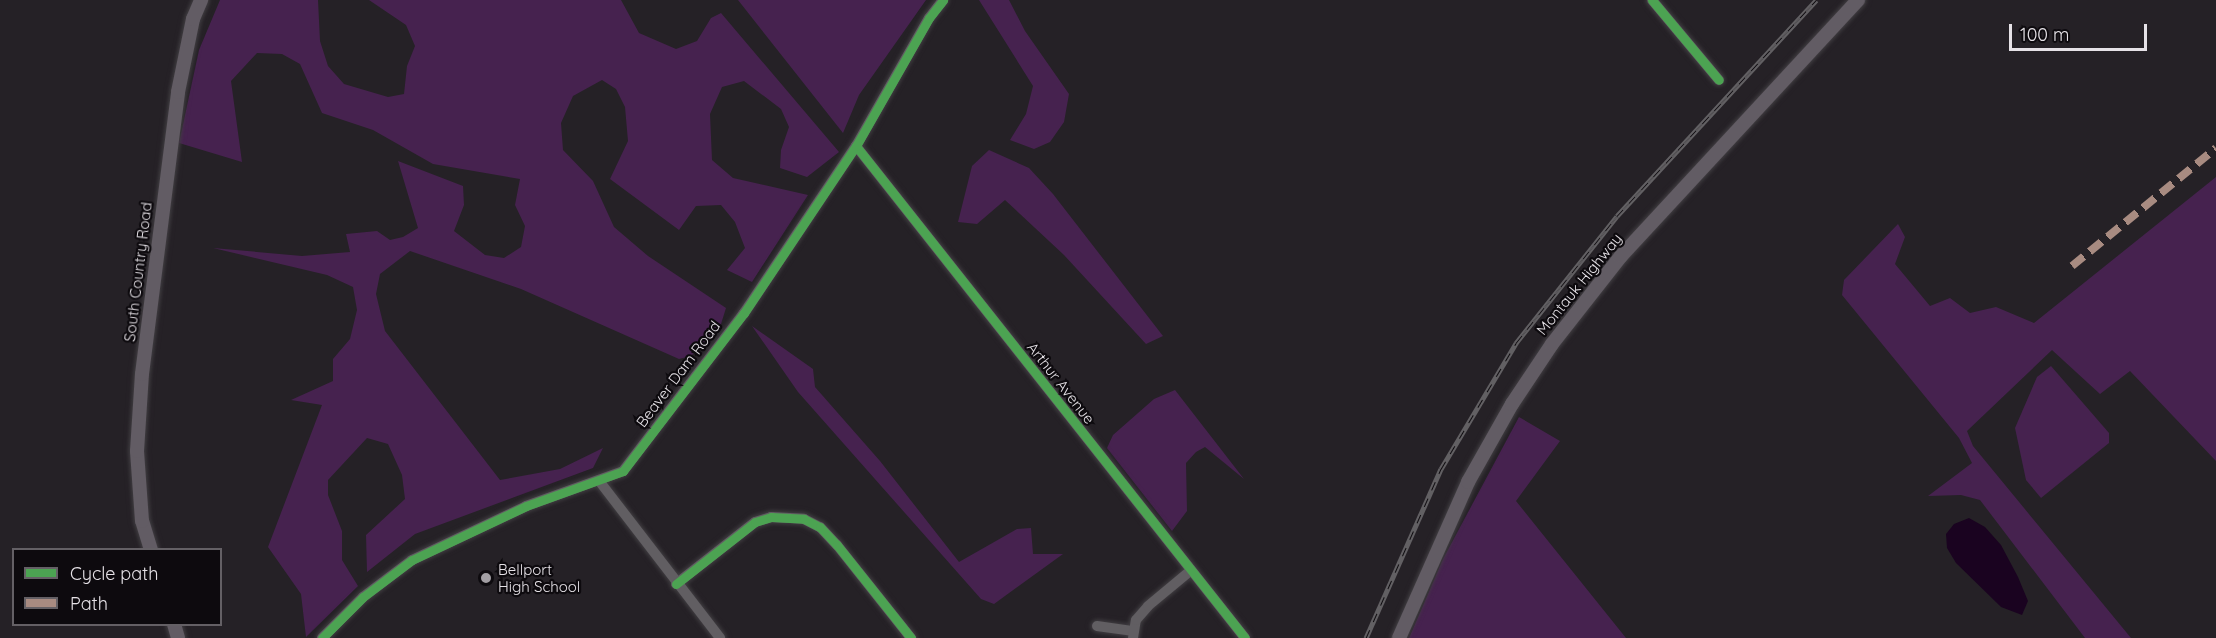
<!DOCTYPE html>
<style>
body{margin:0}
#map{position:relative;width:2216px;height:638px;overflow:hidden;background:#252126;font-family:Quicksand,sans-serif}
div>[style]{position:absolute}
[style*='--x']{left:calc(var(--x)*1px);top:calc(var(--y)*1px);width:calc(var(--w)*1px);rotate:calc(var(--a)*1deg)}
.green>*{inset:0;background:#46224f}
.water>*{inset:0;background:#1a0320}
.roads{filter:drop-shadow(0 0 2px #413e42) drop-shadow(0 0 2px #413e42)}
.minor>*{height:10px;margin:-5px;padding:0 5px;transform-origin:5px;border-radius:5px;background:#615e62}
.major>*{height:14px;margin:-7px;padding:0 7px;transform-origin:7px;border-radius:7px;background:#625c64}
.rail>*{height:5px;margin-top:-2.5px;transform-origin:0;background:repeating-linear-gradient(90deg,#0d0a0e 0 9px,#626063 0 18px);box-sizing:border-box;border-block:2px solid #626063}
.quiet>*{height:8px;margin-top:-4px;transform-origin:0;background:repeating-linear-gradient(90deg,#a88b81 0 15px,transparent 0 23px)}
.cycleway>*{height:9px;margin:-4.5px;padding:0 4.5px;transform-origin:4.5px;border-radius:4.5px;background:#4ca352}
.dots>*{width:16px;height:16px;translate:-50% -50%;box-sizing:border-box;border:3px solid #0d0a0e;border-radius:50%}
span{translate:-50% -50%;white-space:nowrap;text-align:center;line-height:1.15;-webkit-text-stroke:4.5px #0d0a0e;paint-order:stroke}
.street-label{font-size:15px;color:#e6e2e7}
.poi-label{font-size:15px;color:#e6e2e7}
.left{translate:0 -50%;text-align:left}
.legend{position:absolute;left:12px;top:548px;width:210px;height:78px;box-sizing:border-box;background:#0d0a0e;border:2px solid #646065;margin:0;padding:8px 10px;list-style:none;font-size:18px;color:#e6e2e7}
.legend li{display:flex;align-items:center;gap:12px;height:30px}
.legend b{width:30px;border:2px solid #646065}
.scale{position:absolute;left:2009px;top:24px;width:138px;height:27px;box-sizing:border-box;border:3px solid #e6e2e7;border-top:0;padding-left:8px;font-size:18px;line-height:21px;white-space:nowrap;color:#e6e2e7;-webkit-text-stroke:4px #0d0a0e;paint-order:stroke}
</style>
<div id="map">
<div class="green">
<i style="clip-path:polygon(220px 0,318px 0,320px 41px,328px 66px,344px 84px,388px 97px,404px 94px,407px 66px,415px 46px,406px 25px,369px 0,621px 0,639px 33px,676px 49px,697px 41px,711px 18px,721px 13px,839px 152px,807px 177px,780px 168px,781px 150px,789px 127px,781px 109px,744px 81px,722px 87px,710px 114px,712px 160px,733px 178px,808px 195px,752px 282px,727px 270px,745px 248px,735px 222px,721px 205px,696px 206px,679px 230px,610px 179px,628px 141px,625px 107px,616px 89px,602px 80px,573px 96px,561px 123px,563px 150px,593px 181px,614px 227px,648px 256px,726px 308px,721px 324px,691px 356px,679px 359px,521px 289px,410px 251px,380px 274px,376px 294px,385px 331px,500px 480px,560px 469px,603px 448px,593px 468px,415px 534px,367px 572px,366px 535px,405px 499px,402px 475px,388px 444px,367px 438px,328px 480px,328px 495px,342px 531px,342px 560px,358px 586px,306px 637px,301px 594px,268px 547px,322px 405px,291px 400px,333px 381px,333px 359px,350px 339px,357px 310px,353px 287px,327px 275px,213px 248px,302px 256px,350px 252px,346px 234px,377px 231px,390px 240px,403px 237px,418px 228px,398px 161px,463px 186px,464px 205px,454px 231px,485px 255px,504px 258px,521px 247px,525px 226px,515px 205px,520px 179px,433px 164px,373px 130px,322px 113px,300px 64px,282px 54px,257px 53px,231px 81px,242px 162px,179px 143px,199px 50px)"></i>
<i style="clip-path:polygon(738px 0,926px 0,859px 95px,843px 133px)"></i>
<i style="clip-path:polygon(979px 0,1009px 0,1025px 31px,1069px 94px,1064px 122px,1050px 142px,1034px 149px,1010px 140px,1026px 114px,1033px 86px)"></i>
<i style="clip-path:polygon(989px 150px,1029px 168px,1053px 194px,1163px 336px,1146px 344px,1064px 255px,1005px 200px,977px 224px,958px 222px,972px 166px)"></i>
<i style="clip-path:polygon(2216px 177px,2216px 461px,2130px 371px,2100px 394px,2052px 350px,1967px 431px,1973px 446px,2131px 638px,2085px 638px,1980px 500px,1961px 495px,1928px 496px,1972px 463px,1959px 438px,1842px 295px,1844px 280px,1898px 224px,1905px 237px,1895px 264px,1930px 306px,1950px 298px,1970px 313px,1996px 307px,2034px 323px)"></i>
<i style="clip-path:polygon(752px 326px,813px 369px,815px 387px,880px 461px,959px 562px,1017px 529px,1031px 528px,1033px 554px,1063px 554px,994px 604px,981px 599px,798px 392px)"></i>
<i style="clip-path:polygon(2051px 366px,2109px 433px,2109px 443px,2041px 498px,2026px 480px,2015px 428px,2037px 377px)"></i>
<i style="clip-path:polygon(1175px 390px,1244px 479px,1205px 447px,1196px 452px,1186px 463px,1187px 511px,1172px 531px,1107px 448px,1113px 435px,1154px 399px)"></i>
<i style="clip-path:polygon(1519px 417px,1560px 441px,1516px 501px,1626px 638px,1409px 638px,1443px 559px)"></i>
</div>
<div class="water">
<i style="clip-path:polygon(1969px 518px,1985px 527px,2001px 545px,2018px 577px,2028px 601px,2022px 615px,2001px 607px,1956px 563px,1947px 548px,1946px 534px,1954px 524px)"></i>
</div>
<div class="roads">
<div class="minor">
<i style="--x:1652;--y:0;--w:104;--a:50.1"></i>
<i style="--x:856;--y:146;--w:627;--a:51.67"></i>
<i style="--x:600;--y:482;--w:197;--a:52.4"></i>
<i style="--x:676;--y:584;--w:100;--a:-38.1"></i>
<i style="--x:755;--y:522;--w:17;--a:-17"></i>
<i style="--x:771;--y:517;--w:33;--a:3"></i>
<i style="--x:804;--y:519;--w:18;--a:27"></i>
<i style="--x:820;--y:527;--w:25;--a:47"></i>
<i style="--x:837;--y:545;--w:119;--a:51.5"></i>
<i style="--x:1097;--y:626;--w:37;--a:8"></i>
<i style="--x:322;--y:638;--w:58;--a:-45"></i>
<i style="--x:363;--y:597;--w:61;--a:-37.1"></i>
<i style="--x:412;--y:560;--w:126;--a:-25.3"></i>
<i style="--x:526;--y:506;--w:103;--a:-19.8"></i>
<i style="--x:623;--y:471;--w:199;--a:-52.6"></i>
<i style="--x:744;--y:313;--w:201;--a:-56.2"></i>
<i style="--x:856;--y:146;--w:147;--a:-60.3"></i>
<i style="--x:929;--y:18;--w:23;--a:-52"></i>
<i style="--x:1133;--y:638;--w:18;--a:-81"></i>
<i style="--x:1136;--y:620;--w:18;--a:-49"></i>
<i style="--x:1148;--y:606;--w:55;--a:-39.8"></i>
</div>
<div class="major">
<i style="--x:151;--y:550;--w:30;--a:-107"></i>
<i style="--x:142;--y:521;--w:70;--a:-94.1"></i>
<i style="--x:137;--y:451;--w:77;--a:-86.3"></i>
<i style="--x:142;--y:374;--w:284;--a:-82.7"></i>
<i style="--x:178;--y:92;--w:75;--a:-78.4"></i>
<i style="--x:193;--y:19;--w:21;--a:-67"></i>
<i style="--x:174;--y:624;--w:15;--a:74"></i>
<i style="--x:1399;--y:638;--w:171;--a:-66.1"></i>
<i style="--x:1468;--y:482;--w:90;--a:-60.6"></i>
<i style="--x:1512;--y:404;--w:72;--a:-56.3"></i>
<i style="--x:1552;--y:344;--w:112;--a:-51.9"></i>
<i style="--x:1621;--y:256;--w:349;--a:-47.2"></i>
</div>
</div>
<div class="rail">
<i style="--x:1366;--y:638;--w:185;--a:-66.1"></i>
<i style="--x:1441;--y:469;--w:147;--a:-59.2"></i>
<i style="--x:1516;--y:343;--w:162;--a:-51.5"></i>
<i style="--x:1617;--y:216;--w:294;--a:-47.3"></i>
</div>
<div class="quiet">
<i style="--x:2072;--y:266;--w:186;--a:-39.3"></i>
</div>
<div class="cycleway">
<i style="--x:1652;--y:0;--w:104;--a:50.1"></i>
<i style="--x:856;--y:146;--w:627;--a:51.67"></i>
<i style="--x:676;--y:584;--w:100;--a:-38.1"></i>
<i style="--x:755;--y:522;--w:17;--a:-17"></i>
<i style="--x:771;--y:517;--w:33;--a:3"></i>
<i style="--x:804;--y:519;--w:18;--a:27"></i>
<i style="--x:820;--y:527;--w:25;--a:47"></i>
<i style="--x:837;--y:545;--w:119;--a:51.5"></i>
<i style="--x:322;--y:638;--w:58;--a:-45"></i>
<i style="--x:363;--y:597;--w:61;--a:-37.1"></i>
<i style="--x:412;--y:560;--w:126;--a:-25.3"></i>
<i style="--x:526;--y:506;--w:103;--a:-19.8"></i>
<i style="--x:623;--y:471;--w:199;--a:-52.6"></i>
<i style="--x:744;--y:313;--w:201;--a:-56.2"></i>
<i style="--x:856;--y:146;--w:147;--a:-60.3"></i>
<i style="--x:929;--y:18;--w:23;--a:-52"></i>
</div>
<div class="dots">
<i style="left:486px;top:578px;background:#a29ea3"></i>
</div>
<div class="street-label">
<span style="left:138px;top:272px;rotate:-83deg">South Country Road</span>
<span style="left:1579px;top:284px;rotate:-51deg">Montauk Highway</span>
<span style="left:678px;top:374px;rotate:-53deg">Beaver Dam Road</span>
<span style="left:1061px;top:383px;rotate:52deg">Arthur Avenue</span>
</div>
<div class="poi-label">
<span class="left" style="left:498px;top:578px">Bellport<br>High School</span>
</div>
<ul class="legend">
<li><b style="height:8px;background:#4ca352"></b>Cycle path</li>
<li><b style="height:8px;background:#a88b81"></b>Path</li>
</ul>
<div class="scale">100 m</div>
</div>
